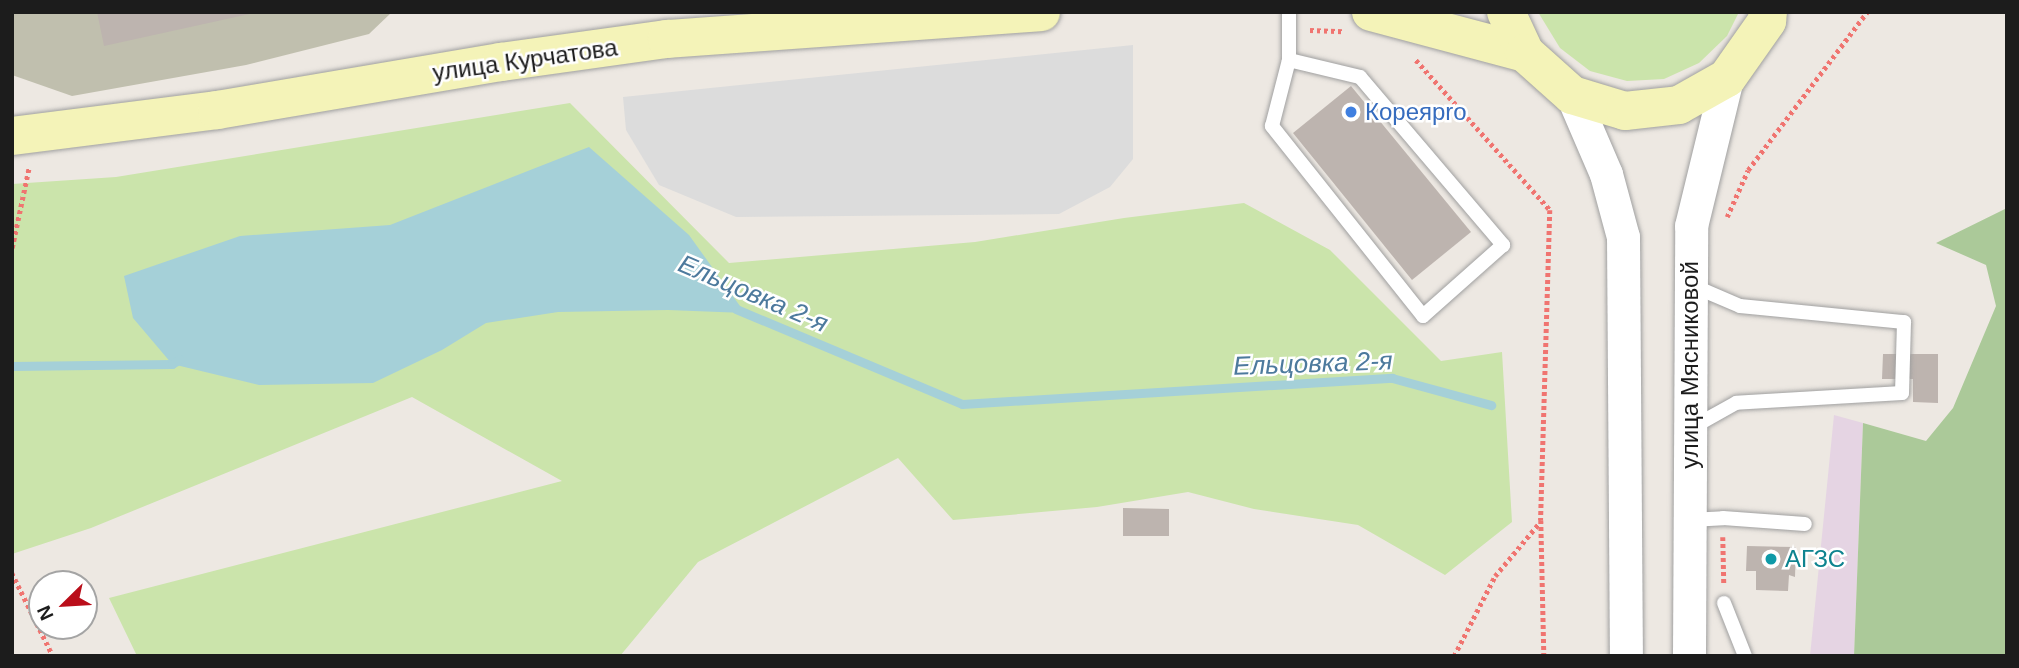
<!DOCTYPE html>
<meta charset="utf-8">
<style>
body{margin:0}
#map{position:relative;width:2019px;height:668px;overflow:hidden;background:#ede8e2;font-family:Helvetica,sans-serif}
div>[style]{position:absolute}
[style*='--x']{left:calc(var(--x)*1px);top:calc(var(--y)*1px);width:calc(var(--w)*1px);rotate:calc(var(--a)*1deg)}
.industrial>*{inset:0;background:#e5d4e3}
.construction>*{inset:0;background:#c0bfae}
.grass>*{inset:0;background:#cbe4ab}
.forest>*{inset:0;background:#abc999}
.parking>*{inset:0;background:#dcdcdc}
.water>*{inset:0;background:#a5d0d8}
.stream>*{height:9px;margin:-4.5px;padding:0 4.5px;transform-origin:4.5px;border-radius:4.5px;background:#a5d0d8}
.building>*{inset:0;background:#bdb4af}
.path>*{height:4.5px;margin-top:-2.25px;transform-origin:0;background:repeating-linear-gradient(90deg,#f07470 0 3.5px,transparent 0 7px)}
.roads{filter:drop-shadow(0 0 2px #a0a0a0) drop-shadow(0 0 2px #a0a0a0)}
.service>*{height:14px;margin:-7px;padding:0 7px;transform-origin:7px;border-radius:7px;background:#fff}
.tertiary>*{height:33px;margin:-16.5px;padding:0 16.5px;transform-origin:16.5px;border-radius:16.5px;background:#fff}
.secondary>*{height:38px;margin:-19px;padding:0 19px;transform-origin:19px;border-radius:19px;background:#f4f3b8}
.dots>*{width:19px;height:19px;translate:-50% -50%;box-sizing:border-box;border:4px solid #fff;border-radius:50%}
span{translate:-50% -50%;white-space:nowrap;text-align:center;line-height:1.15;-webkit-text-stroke:5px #fff;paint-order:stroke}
.street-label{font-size:24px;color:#1c1c1c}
.shop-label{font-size:24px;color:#366cbe}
.left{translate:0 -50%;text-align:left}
.culture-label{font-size:24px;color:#0d838f}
.water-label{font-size:26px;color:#4d7a9d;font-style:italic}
.frame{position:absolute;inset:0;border:14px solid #1c1c1c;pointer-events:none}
.north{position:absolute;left:28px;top:570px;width:70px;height:70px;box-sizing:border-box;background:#fff;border:2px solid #a4a4a4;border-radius:50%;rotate:246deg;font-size:19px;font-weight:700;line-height:28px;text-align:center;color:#1c1c1c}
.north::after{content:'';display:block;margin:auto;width:24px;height:32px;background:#ba0e1a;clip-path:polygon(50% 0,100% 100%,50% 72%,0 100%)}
</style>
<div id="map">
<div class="industrial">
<i style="clip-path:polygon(1834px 415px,1863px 423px,1854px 656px,1810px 656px)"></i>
</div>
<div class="construction">
<i style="clip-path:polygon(12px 12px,392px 12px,369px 34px,246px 65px,72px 96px,12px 75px)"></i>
</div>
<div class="grass">
<i style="clip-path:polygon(1538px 12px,1739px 12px,1727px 36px,1699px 63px,1664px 79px,1627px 81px,1590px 71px,1560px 48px)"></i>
<i style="clip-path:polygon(570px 103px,729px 263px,975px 242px,1124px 218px,1244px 203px,1330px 250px,1441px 361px,1502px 352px,1512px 522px,1445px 575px,1358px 525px,1254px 509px,1188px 492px,1097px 507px,953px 520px,898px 458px,698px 562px,620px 656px,137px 656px,109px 598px,562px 481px,412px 397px,91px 528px,12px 554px,12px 184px,116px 177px)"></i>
</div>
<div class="forest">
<i style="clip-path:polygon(2007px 208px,2007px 656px,1854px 656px,1863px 423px,1926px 441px,1953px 408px,1996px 306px,1986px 265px,1936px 243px)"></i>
</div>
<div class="parking">
<i style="clip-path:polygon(1133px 45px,1133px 159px,1110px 187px,1059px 214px,736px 217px,659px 185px,626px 130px,623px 97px)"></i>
</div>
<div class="water">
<i style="clip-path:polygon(589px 147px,689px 235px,745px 313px,668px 310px,558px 312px,486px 323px,442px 350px,373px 383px,259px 385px,172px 364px,133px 318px,124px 276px,240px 236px,390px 225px)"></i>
</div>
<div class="stream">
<i style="--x:736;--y:309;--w:245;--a:22.8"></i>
<i style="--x:962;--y:404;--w:431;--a:-3.5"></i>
<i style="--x:1392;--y:378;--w:103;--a:15.3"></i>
<i style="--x:12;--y:366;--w:160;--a:-0.7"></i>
<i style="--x:172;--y:364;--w:9;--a:-32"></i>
</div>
<div class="building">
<i style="clip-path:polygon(97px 12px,254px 12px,254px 13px,104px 46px)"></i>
<i style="clip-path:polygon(1351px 86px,1471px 232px,1412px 280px,1293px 133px)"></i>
<i style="clip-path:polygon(1883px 354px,1938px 354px,1938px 403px,1913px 402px,1913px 379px,1882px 379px)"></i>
<i style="clip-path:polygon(1123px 508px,1169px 509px,1169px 536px,1123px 536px)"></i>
<i style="clip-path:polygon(1747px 546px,1796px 547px,1795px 577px,1789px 575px,1788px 591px,1756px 590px,1756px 571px,1746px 571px)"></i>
</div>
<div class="path">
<i style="--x:1310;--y:30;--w:33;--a:2"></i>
<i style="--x:1416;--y:60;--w:201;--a:48.2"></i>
<i style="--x:1550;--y:210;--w:310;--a:91.7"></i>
<i style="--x:1541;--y:520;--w:136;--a:88.7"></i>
<i style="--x:1727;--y:217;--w:51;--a:-65.9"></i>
<i style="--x:1748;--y:170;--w:198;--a:-53"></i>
<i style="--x:12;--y:248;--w:83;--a:-78.1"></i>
<i style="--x:1723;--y:537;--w:47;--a:88.8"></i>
<i style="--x:12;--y:573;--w:93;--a:63.7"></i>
<i style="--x:1454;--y:656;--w:90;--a:-62.9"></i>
<i style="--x:1495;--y:576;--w:72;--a:-50.1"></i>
</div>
<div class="roads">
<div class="service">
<i style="--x:1289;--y:60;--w:73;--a:13.5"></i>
<i style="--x:1360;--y:77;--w:221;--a:49.6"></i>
<i style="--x:1503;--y:245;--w:107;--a:138.4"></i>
<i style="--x:1423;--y:316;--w:243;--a:-128.5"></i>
<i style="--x:1272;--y:126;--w:68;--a:-75.6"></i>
<i style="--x:1289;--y:60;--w:48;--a:-90"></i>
<i style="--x:1691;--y:285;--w:53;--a:23.2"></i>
<i style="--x:1740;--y:306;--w:165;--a:5.6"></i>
<i style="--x:1904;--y:322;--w:71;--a:91.6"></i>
<i style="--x:1902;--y:393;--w:166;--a:176.6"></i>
<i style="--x:1736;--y:403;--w:51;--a:150.9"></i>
<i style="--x:1690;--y:520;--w:33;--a:-3"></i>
<i style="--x:1723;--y:518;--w:82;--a:4.2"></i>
<i style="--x:1724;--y:603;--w:57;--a:68.4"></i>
</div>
<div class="tertiary">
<i style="--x:1572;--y:95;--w:86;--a:66.7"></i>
<i style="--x:1606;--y:174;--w:65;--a:74.9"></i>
<i style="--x:1623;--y:237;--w:419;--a:89.6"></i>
<i style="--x:1689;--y:656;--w:430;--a:-89.7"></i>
<i style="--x:1691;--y:226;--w:152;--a:-76.3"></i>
</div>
<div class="secondary">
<i style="--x:1371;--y:12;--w:159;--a:14.9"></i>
<i style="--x:1506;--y:12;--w:45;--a:65.1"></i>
<i style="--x:1525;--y:53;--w:63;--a:41.8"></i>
<i style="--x:1572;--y:95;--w:55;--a:16.8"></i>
<i style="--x:1625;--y:111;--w:54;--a:-6.3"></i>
<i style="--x:1679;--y:105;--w:55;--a:-29.4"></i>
<i style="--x:1727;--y:78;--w:70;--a:-54.9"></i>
<i style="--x:1767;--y:21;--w:9;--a:-84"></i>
<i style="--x:12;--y:136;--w:207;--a:-7.2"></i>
<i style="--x:217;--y:110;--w:288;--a:-9.6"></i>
<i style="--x:501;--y:62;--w:168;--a:-7.9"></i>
<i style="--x:667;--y:39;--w:375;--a:-4.1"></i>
</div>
</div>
<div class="dots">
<i style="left:1351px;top:112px;background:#3f7fe0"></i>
<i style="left:1771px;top:559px;background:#0f9aa8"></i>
</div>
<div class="street-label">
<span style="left:525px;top:60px;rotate:-8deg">улица Курчатова</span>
<span style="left:1690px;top:365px;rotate:-90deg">улица Мясниковой</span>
</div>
<div class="shop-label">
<span class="left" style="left:1365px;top:112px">Кореяpro</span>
</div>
<div class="culture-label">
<span class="left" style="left:1785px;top:559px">АГЗС</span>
</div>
<div class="water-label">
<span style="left:753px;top:294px;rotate:23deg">Ельцовка 2-я</span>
<span style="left:1313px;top:364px;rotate:-2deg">Ельцовка 2-я</span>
</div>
<div class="frame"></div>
<div class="north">N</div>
</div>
